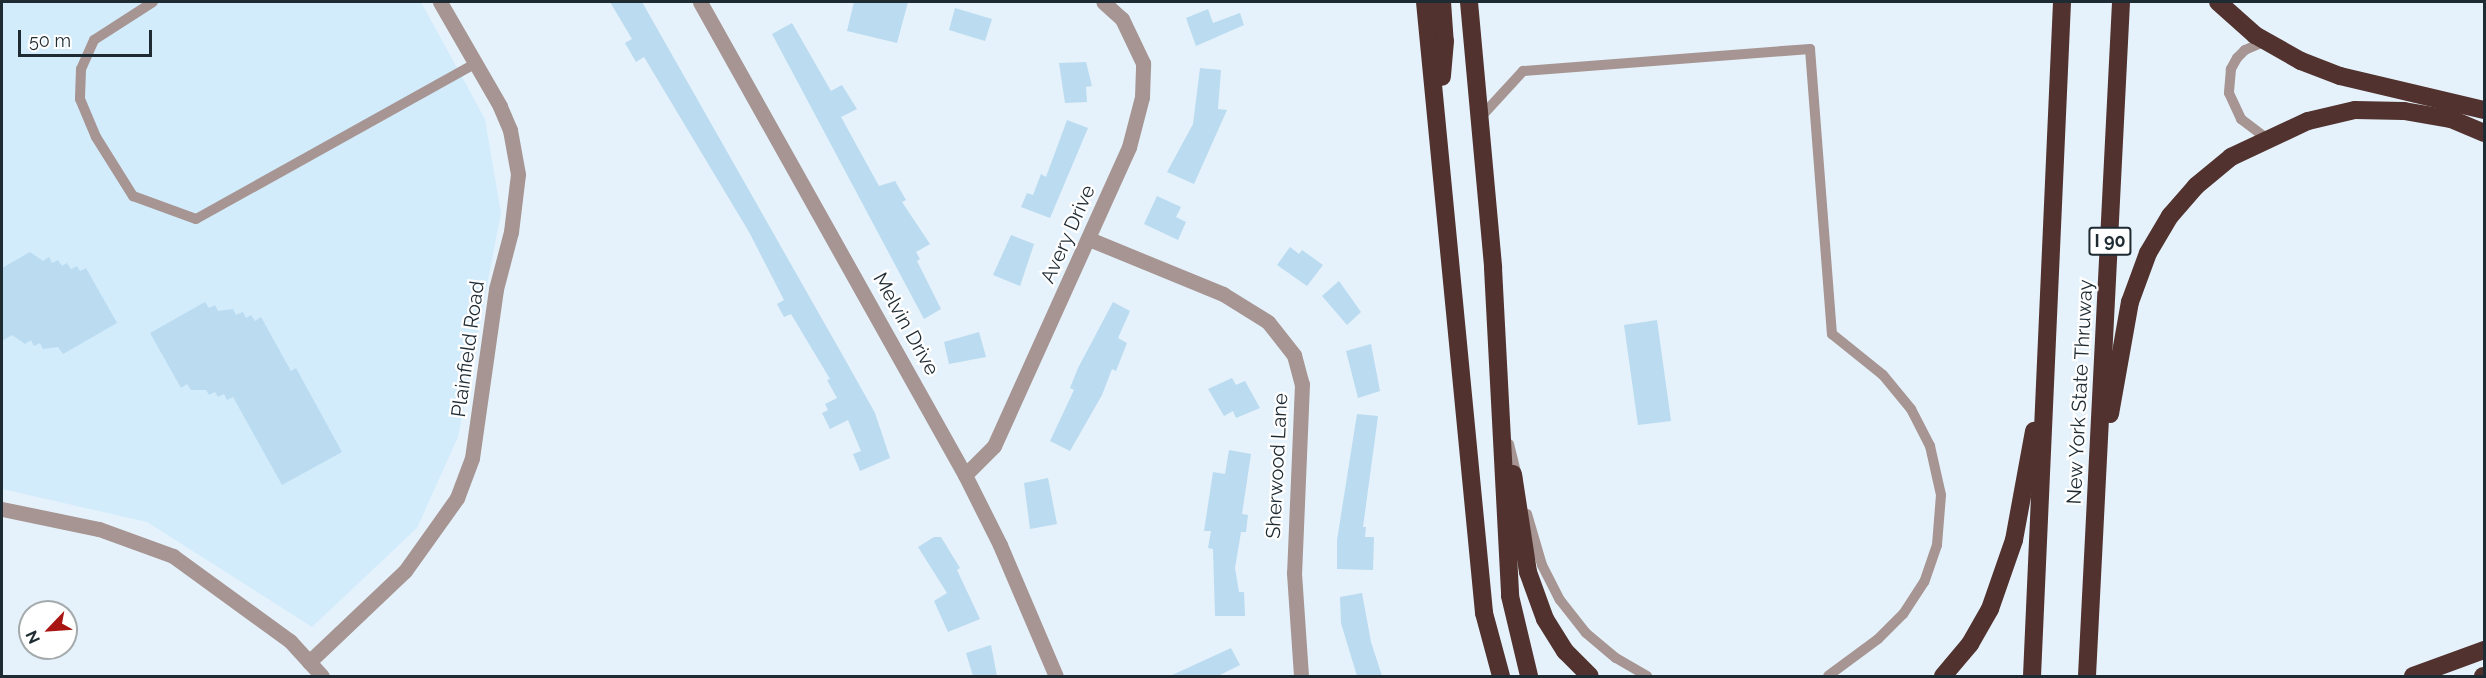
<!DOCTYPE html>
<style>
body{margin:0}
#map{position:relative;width:2486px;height:678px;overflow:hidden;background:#e5f2fb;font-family:Raleway,sans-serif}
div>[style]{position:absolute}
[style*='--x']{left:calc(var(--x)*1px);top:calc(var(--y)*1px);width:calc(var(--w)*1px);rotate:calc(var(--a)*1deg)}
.built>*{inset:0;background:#d3ecfc}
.building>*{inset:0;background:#badbf0}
.lane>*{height:10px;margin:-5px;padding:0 5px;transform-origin:5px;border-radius:5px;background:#a69592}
.street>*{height:15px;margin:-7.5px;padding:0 7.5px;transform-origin:7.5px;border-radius:7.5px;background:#a69592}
.highway>*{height:18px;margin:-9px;padding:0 9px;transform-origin:9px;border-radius:9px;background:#51322e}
span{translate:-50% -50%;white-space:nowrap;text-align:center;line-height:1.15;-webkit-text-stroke:4.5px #fff;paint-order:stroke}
.shield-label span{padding:2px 4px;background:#fff;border:2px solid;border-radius:4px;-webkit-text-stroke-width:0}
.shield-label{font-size:18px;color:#1e2b33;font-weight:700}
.street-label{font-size:20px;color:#1e2b33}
.frame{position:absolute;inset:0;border:3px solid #1e2b33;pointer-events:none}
.north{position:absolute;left:18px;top:600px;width:60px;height:60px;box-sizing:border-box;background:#fff;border:2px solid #a5aaad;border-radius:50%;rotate:245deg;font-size:16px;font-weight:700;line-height:24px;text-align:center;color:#1e2b33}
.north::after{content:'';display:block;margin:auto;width:21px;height:27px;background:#a81513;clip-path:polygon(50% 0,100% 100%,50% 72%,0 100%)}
.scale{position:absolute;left:18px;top:30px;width:134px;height:27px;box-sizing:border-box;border:3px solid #1e2b33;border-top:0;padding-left:8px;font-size:18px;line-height:21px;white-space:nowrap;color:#1e2b33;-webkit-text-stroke:4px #fff;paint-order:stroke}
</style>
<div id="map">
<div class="built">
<i style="clip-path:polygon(2px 2px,421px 2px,485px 119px,501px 213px,458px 437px,417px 528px,312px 627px,147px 522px,2px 489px)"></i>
</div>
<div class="building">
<i style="clip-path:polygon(610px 2px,642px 2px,847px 363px,875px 413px,890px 458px,860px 471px,853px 454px,861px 451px,848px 420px,830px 429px,822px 413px,828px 410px,825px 404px,837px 398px,827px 380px,830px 379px,791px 314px,784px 317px,777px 304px,784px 300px,749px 232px,644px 57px,636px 62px,625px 43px,632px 39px)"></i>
<i style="clip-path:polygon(854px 2px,908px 2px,897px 43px,847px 31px)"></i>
<i style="clip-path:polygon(955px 8px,992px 19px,985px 41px,949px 30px)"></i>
<i style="clip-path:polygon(1208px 9px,1213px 23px,1240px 13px,1244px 25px,1196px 46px,1186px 18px)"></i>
<i style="clip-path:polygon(792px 23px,831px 91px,842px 85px,857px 109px,841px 117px,879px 186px,895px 181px,906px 200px,902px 202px,930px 244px,916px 252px,920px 259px,917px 261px,941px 309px,924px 319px,772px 34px)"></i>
<i style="clip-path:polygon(1086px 62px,1092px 86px,1086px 87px,1087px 102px,1065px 103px,1059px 63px)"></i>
<i style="clip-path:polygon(1200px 68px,1221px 70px,1218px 109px,1227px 110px,1194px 184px,1167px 172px,1193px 124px)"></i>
<i style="clip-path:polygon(1067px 120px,1088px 128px,1050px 218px,1021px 207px,1027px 193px,1033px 195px,1041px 174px,1046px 177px)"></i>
<i style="clip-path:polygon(1157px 196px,1181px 207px,1176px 217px,1186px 222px,1178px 240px,1144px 224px)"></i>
<i style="clip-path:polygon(1011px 235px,1034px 244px,1020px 286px,993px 275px)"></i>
<i style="clip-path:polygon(1290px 247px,1299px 254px,1302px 250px,1323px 265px,1307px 286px,1277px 265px)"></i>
<i style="clip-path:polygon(30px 252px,43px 261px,49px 257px,52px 263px,58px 260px,62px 266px,67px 263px,71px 269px,77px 266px,80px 271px,86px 268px,117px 323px,63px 354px,58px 347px,43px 349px,40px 343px,34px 346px,31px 340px,25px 344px,12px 335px,2px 341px,2px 268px)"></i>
<i style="clip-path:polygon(1339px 281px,1361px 312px,1347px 325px,1322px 296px)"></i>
<i style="clip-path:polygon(205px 302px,209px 308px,215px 305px,218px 311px,233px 309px,236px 315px,243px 312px,246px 318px,251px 315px,255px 321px,261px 317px,291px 371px,296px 368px,342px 452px,282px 485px,233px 397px,227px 400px,224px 394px,218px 397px,215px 392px,209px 395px,206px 390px,191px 390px,187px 384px,181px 388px,150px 333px)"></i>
<i style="clip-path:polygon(1113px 302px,1130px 311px,1118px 338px,1127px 343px,1116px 371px,1112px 369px,1102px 395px,1070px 451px,1050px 441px,1074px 390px,1070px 388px,1078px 368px)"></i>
<i style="clip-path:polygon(1657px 320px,1671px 421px,1638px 425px,1624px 325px)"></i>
<i style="clip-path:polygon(979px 332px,986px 357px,949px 364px,944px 342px)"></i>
<i style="clip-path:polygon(1371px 344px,1380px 391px,1358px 398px,1346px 351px)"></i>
<i style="clip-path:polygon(1232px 378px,1236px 385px,1245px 381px,1260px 408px,1236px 418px,1233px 411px,1224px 416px,1208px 389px)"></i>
<i style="clip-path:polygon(1357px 414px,1378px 416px,1363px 527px,1366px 527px,1365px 537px,1374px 537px,1373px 570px,1337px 569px,1337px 540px)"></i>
<i style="clip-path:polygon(1229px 450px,1251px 454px,1242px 514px,1248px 515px,1246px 532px,1241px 532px,1235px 568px,1239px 592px,1244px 592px,1245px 616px,1215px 616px,1213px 549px,1208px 548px,1211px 531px,1204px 531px,1213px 472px,1225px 474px)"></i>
<i style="clip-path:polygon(1048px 478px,1057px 524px,1030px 529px,1024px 483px)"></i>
<i style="clip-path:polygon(934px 537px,941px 537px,960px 568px,957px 570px,980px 619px,948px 632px,934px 601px,947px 593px,918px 547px)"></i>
<i style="clip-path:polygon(1362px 593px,1371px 642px,1382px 676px,1357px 676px,1341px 623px,1340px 597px)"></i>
<i style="clip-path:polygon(991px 645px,997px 676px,973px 676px,966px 653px)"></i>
<i style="clip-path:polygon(1231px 648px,1240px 665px,1218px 676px,1170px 676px)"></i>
</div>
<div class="lane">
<i style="--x:153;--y:2;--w:70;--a:147.2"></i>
<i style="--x:94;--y:40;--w:32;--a:114"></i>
<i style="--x:81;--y:69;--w:30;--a:92"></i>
<i style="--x:80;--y:99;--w:41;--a:67.2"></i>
<i style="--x:96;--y:137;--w:70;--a:57.9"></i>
<i style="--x:133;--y:196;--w:67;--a:20.1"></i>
<i style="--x:196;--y:219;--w:321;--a:-29.1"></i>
<i style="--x:2266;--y:41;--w:23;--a:157"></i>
<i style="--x:2245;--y:50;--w:11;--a:135"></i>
<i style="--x:2237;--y:58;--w:13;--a:119"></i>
<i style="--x:2231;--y:69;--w:24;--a:95"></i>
<i style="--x:2229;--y:93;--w:29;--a:65"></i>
<i style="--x:2241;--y:119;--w:31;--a:37"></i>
<i style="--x:1478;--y:120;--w:67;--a:-47.4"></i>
<i style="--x:1523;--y:71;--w:288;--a:-4.4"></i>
<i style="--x:1810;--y:49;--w:286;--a:85.6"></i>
<i style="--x:1832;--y:334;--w:65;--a:38.8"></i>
<i style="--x:1883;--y:375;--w:44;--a:50.5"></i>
<i style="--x:1911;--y:409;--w:42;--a:62.8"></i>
<i style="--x:1930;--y:446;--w:50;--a:77.3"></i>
<i style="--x:1941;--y:495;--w:50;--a:94.6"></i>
<i style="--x:1937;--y:545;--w:39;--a:109"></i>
<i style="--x:1924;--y:582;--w:38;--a:123"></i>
<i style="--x:1903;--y:614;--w:35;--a:135"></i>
<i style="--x:1878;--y:639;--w:62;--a:143.5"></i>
<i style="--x:1509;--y:444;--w:36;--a:76"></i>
<i style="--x:1527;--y:514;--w:53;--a:73.6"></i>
<i style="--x:1542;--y:565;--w:39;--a:63"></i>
<i style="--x:1560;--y:600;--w:42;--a:51.8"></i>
<i style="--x:1586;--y:633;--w:39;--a:40"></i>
<i style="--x:1616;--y:658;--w:36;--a:30"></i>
</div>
<div class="street">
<i style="--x:700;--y:2;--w:542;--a:60.74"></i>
<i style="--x:965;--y:475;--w:78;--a:63.4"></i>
<i style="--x:1000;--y:545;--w:142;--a:66.9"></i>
<i style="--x:1089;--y:239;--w:145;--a:22.3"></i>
<i style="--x:1223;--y:294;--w:53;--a:31.9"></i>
<i style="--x:1268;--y:322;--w:42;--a:51.8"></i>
<i style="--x:1294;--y:355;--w:30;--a:75"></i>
<i style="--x:1302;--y:384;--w:189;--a:92.4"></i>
<i style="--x:1294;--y:573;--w:103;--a:86.1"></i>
<i style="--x:965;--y:475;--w:41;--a:-45"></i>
<i style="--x:994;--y:446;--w:328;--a:-65.7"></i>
<i style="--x:1129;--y:147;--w:52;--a:-75.4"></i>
<i style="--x:1142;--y:97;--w:34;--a:-88"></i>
<i style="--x:1143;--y:63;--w:49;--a:-115.5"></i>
<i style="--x:1122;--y:19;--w:25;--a:-138"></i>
<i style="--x:2;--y:509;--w:99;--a:11.7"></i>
<i style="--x:99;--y:529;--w:79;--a:20"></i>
<i style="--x:173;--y:556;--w:145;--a:36"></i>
<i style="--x:290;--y:641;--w:47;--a:47.6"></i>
<i style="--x:309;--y:662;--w:132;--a:-43.5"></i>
<i style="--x:405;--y:571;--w:90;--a:-54.5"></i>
<i style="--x:457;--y:498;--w:43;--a:-69.4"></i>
<i style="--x:472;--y:458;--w:171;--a:-81.9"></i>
<i style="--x:496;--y:289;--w:59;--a:-75.3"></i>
<i style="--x:511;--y:232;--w:58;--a:-83.1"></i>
<i style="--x:518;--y:174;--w:45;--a:-100.3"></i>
<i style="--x:510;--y:130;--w:26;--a:-113"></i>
<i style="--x:500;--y:106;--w:120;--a:-120"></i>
</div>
<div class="highway">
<i style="--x:1425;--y:2;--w:614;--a:84.48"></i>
<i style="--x:1484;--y:613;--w:65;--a:74.9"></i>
<i style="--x:1442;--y:2;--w:39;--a:86"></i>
<i style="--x:1445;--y:41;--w:36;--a:95"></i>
<i style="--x:1469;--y:2;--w:267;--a:84.8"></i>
<i style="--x:1493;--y:268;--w:328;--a:87"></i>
<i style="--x:1510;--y:596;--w:82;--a:76.6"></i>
<i style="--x:2218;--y:2;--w:50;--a:41.7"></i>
<i style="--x:2255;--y:35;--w:53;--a:29.5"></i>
<i style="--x:2301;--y:61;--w:42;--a:21"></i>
<i style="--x:2340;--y:76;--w:148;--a:13.3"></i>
<i style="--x:2110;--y:414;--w:114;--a:-79.9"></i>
<i style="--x:2130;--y:302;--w:52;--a:-69.8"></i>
<i style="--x:2148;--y:253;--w:43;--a:-59.3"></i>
<i style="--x:2170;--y:216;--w:40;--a:-49"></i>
<i style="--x:2196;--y:186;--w:45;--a:-39.6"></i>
<i style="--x:2231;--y:157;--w:85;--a:-25.1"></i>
<i style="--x:2308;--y:121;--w:48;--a:-13.2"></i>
<i style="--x:2355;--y:110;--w:49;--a:1.2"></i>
<i style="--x:2404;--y:111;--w:48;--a:9.7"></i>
<i style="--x:2451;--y:119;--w:36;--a:23"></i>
<i style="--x:1513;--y:474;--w:99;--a:81.3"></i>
<i style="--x:1528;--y:572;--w:50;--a:70.1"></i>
<i style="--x:1545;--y:619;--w:38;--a:58"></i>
<i style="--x:1565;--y:651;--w:35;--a:45"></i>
<i style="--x:1943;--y:676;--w:42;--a:-49.8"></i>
<i style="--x:1970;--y:644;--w:40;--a:-60.3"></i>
<i style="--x:1990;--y:609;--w:73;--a:-70.8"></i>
<i style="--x:2014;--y:540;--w:111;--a:-79.6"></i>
<i style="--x:2032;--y:676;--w:675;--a:-87.45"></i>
<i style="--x:2087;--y:676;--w:675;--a:-87.11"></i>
<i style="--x:2413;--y:676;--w:76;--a:-20.1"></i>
<i style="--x:2483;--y:676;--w:1;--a:0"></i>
</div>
<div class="shield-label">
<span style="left:2110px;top:241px">I 90</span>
</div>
<div class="street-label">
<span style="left:1068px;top:234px;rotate:-66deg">Avery Drive</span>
<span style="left:906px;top:324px;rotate:61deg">Melvin Drive</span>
<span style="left:468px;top:349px;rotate:-82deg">Plainfield Road</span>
<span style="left:2080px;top:392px;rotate:-87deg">New York State Thruway</span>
<span style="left:1277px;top:466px;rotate:-87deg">Sherwood Lane</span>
</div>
<div class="frame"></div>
<div class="north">N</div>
<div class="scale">50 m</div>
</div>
